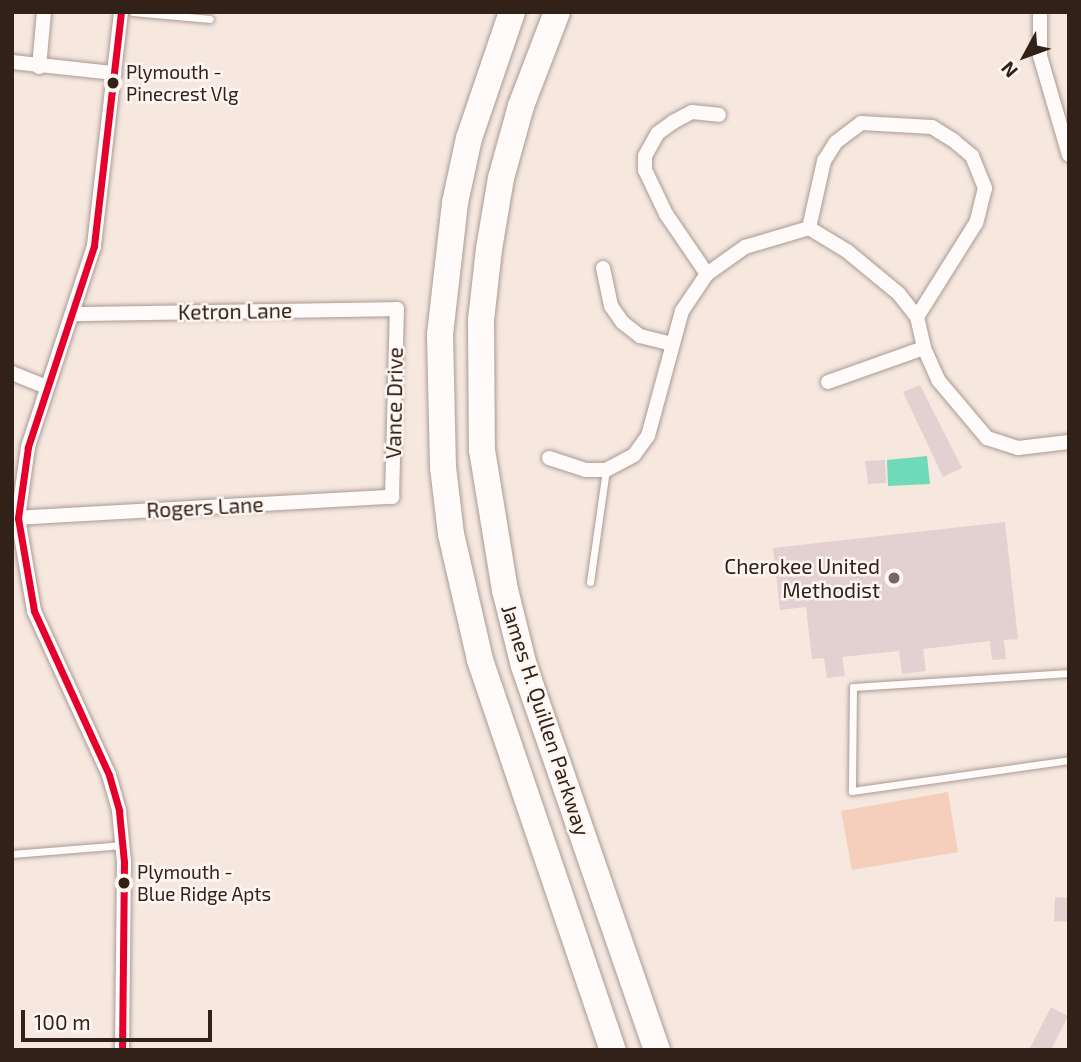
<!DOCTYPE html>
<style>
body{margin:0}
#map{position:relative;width:1081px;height:1062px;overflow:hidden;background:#f6e7df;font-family:"Exo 2",sans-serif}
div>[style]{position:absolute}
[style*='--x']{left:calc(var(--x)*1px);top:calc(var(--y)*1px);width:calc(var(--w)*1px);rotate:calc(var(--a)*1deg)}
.green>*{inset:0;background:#f5cfbb}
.water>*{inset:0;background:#6edab8}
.building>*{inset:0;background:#e3d0d1}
.roads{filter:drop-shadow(0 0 2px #a99b94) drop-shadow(0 0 2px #a99b94)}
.lane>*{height:7px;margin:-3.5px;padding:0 3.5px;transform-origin:3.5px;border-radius:3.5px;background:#fefbfa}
.street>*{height:14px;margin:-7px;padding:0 7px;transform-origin:7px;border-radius:7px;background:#fefbfa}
.highway>*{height:26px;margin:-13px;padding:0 13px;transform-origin:13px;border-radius:13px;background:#fefbfa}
.bus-1>*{height:7px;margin:-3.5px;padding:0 3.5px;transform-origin:3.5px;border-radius:3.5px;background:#e4002b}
.dots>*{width:19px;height:19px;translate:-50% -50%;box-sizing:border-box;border:4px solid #fff6f1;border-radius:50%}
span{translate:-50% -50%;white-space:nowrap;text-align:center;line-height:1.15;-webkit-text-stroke:5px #fff6f1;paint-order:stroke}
.bus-label{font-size:19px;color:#312119}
.left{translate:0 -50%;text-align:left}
.street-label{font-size:21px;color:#312119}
.poi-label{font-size:21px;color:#312119}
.right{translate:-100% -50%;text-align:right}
.frame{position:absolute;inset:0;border:14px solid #312119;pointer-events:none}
.north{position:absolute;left:990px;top:21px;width:70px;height:70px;-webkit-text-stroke:5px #fff6f1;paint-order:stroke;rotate:229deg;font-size:19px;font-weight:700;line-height:28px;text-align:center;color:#312119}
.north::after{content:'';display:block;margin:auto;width:24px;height:32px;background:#312119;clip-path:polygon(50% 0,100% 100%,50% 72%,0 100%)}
.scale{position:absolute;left:21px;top:1010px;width:191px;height:32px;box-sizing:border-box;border:4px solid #312119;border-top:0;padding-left:9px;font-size:21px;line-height:24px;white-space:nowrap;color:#312119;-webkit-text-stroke:5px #fff6f1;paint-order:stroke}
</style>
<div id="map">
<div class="green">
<i style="clip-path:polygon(948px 792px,958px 852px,852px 870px,841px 811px)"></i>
</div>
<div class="water">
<i style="clip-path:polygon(927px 456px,930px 484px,888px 486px,887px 460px)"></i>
</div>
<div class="building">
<i style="clip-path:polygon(920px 385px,962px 468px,943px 477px,903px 392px)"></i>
<i style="clip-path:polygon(885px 460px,886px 483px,868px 484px,865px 461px)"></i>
<i style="clip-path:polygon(1005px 522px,1018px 639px,1004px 640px,1006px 659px,992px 660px,990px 641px,923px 649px,926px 671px,902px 674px,899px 651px,842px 657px,845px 676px,827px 678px,824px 658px,812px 659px,806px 607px,780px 610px,773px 548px)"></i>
<i style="clip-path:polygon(1055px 897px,1069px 898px,1069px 922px,1054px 921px)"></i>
<i style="clip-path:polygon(1051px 1007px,1068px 1016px,1051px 1050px,1029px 1050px)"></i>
</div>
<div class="roads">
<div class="lane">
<i style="--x:133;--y:12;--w:77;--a:5.2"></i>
<i style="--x:590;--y:582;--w:113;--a:-81.9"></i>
<i style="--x:1069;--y:673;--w:216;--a:176.3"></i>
<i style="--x:853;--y:687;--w:104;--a:90.6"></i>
<i style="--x:852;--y:791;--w:219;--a:-8.1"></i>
<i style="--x:12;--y:854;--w:111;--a:-4.6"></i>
</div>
<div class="street">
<i style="--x:121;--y:12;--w:236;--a:96.6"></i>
<i style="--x:94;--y:246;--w:212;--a:108.2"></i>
<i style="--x:28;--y:447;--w:72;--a:98"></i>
<i style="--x:18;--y:518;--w:94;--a:80.2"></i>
<i style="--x:34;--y:611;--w:180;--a:65.4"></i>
<i style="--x:109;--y:775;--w:37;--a:74"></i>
<i style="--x:119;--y:811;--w:51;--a:84.4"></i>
<i style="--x:124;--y:862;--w:188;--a:90.6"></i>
<i style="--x:1040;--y:12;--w:44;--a:90"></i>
<i style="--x:1040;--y:56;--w:103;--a:73.7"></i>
<i style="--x:12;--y:62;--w:103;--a:6.2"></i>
<i style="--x:39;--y:67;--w:55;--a:-84.8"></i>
<i style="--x:809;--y:228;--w:69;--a:-77.4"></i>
<i style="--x:824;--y:161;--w:22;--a:-58"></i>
<i style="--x:836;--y:142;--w:31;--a:-37"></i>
<i style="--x:861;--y:123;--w:71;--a:3.2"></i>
<i style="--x:932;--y:127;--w:25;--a:32"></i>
<i style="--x:953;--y:140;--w:25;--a:40"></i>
<i style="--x:972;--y:156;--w:35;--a:68"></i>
<i style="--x:985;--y:188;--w:36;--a:104"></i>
<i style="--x:976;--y:223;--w:111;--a:122.1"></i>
<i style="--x:603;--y:268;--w:39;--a:78"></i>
<i style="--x:611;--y:306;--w:19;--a:55"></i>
<i style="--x:622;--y:322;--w:23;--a:38"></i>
<i style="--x:640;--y:336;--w:32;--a:14"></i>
<i style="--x:707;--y:274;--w:73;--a:-124.3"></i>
<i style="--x:666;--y:214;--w:49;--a:-115.5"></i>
<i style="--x:645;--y:170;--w:14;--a:-90"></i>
<i style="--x:645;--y:156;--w:26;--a:-61"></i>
<i style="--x:658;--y:133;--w:19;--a:-36"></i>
<i style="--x:673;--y:122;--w:21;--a:-28"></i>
<i style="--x:692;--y:112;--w:27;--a:6"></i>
<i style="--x:12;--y:373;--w:38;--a:22"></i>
<i style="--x:828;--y:382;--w:102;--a:-19.5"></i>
<i style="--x:549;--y:458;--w:39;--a:18"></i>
<i style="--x:586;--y:470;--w:20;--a:0"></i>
<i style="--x:606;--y:470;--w:32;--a:-28"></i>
<i style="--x:634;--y:455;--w:24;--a:-54"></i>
<i style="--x:648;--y:436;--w:130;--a:-74.8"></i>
<i style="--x:682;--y:311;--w:45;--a:-56"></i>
<i style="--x:707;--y:274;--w:47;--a:-35.4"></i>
<i style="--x:745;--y:247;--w:67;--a:-16.5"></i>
<i style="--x:809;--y:228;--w:44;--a:31.2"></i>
<i style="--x:847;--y:251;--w:67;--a:39.6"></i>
<i style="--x:899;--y:294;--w:29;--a:52"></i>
<i style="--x:917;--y:317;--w:32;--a:77"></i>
<i style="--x:924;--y:348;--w:36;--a:66"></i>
<i style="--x:939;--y:381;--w:75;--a:49.9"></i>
<i style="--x:987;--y:438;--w:33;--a:18"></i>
<i style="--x:1018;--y:448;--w:51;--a:-6.7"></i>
<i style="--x:12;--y:518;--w:381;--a:-3.2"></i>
<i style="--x:392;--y:497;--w:188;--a:-88.5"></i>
<i style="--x:397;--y:309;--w:323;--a:179.1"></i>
</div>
<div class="highway">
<i style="--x:512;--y:12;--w:133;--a:108.8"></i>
<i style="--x:469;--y:138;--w:66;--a:102.2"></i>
<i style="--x:455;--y:203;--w:133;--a:96.5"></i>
<i style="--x:440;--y:335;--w:132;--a:88.7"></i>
<i style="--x:443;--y:467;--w:67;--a:83.2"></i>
<i style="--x:451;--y:534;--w:129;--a:77"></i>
<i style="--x:480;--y:660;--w:412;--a:71.2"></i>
<i style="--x:557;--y:12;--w:101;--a:111"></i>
<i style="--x:521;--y:106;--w:75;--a:105.5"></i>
<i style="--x:501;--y:178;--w:72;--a:99.6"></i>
<i style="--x:489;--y:249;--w:71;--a:96.4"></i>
<i style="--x:481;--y:320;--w:130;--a:89.6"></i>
<i style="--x:482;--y:450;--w:142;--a:80.7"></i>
<i style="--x:505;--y:590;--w:78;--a:76"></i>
<i style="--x:524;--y:666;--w:406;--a:70.9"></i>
</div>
</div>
<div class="bus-1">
<i style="--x:121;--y:12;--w:236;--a:96.6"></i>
<i style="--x:94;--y:246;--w:212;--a:108.2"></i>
<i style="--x:28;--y:447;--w:72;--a:98"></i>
<i style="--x:18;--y:518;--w:94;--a:80.2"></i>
<i style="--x:34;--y:611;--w:180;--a:65.4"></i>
<i style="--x:109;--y:775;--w:37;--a:74"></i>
<i style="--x:119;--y:811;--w:51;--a:84.4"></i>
<i style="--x:124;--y:862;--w:188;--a:90.6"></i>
</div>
<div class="dots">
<i style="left:113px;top:83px;background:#312119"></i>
<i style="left:894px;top:578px;background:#76665e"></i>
<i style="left:124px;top:883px;background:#312119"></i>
</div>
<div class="bus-label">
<span class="left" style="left:126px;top:83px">Plymouth -<br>Pinecrest Vlg</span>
<span class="left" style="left:137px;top:883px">Plymouth -<br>Blue Ridge Apts</span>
</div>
<div class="street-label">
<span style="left:235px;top:311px;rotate:-1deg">Ketron Lane</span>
<span style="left:394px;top:403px;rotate:-89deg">Vance Drive</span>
<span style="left:205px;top:507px;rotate:-3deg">Rogers Lane</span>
<span style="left:546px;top:720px;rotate:72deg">James H. Quillen Parkway</span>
</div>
<div class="poi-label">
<span class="right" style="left:880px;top:578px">Cherokee United<br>Methodist</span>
</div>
<div class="frame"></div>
<div class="north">N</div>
<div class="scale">100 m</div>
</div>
